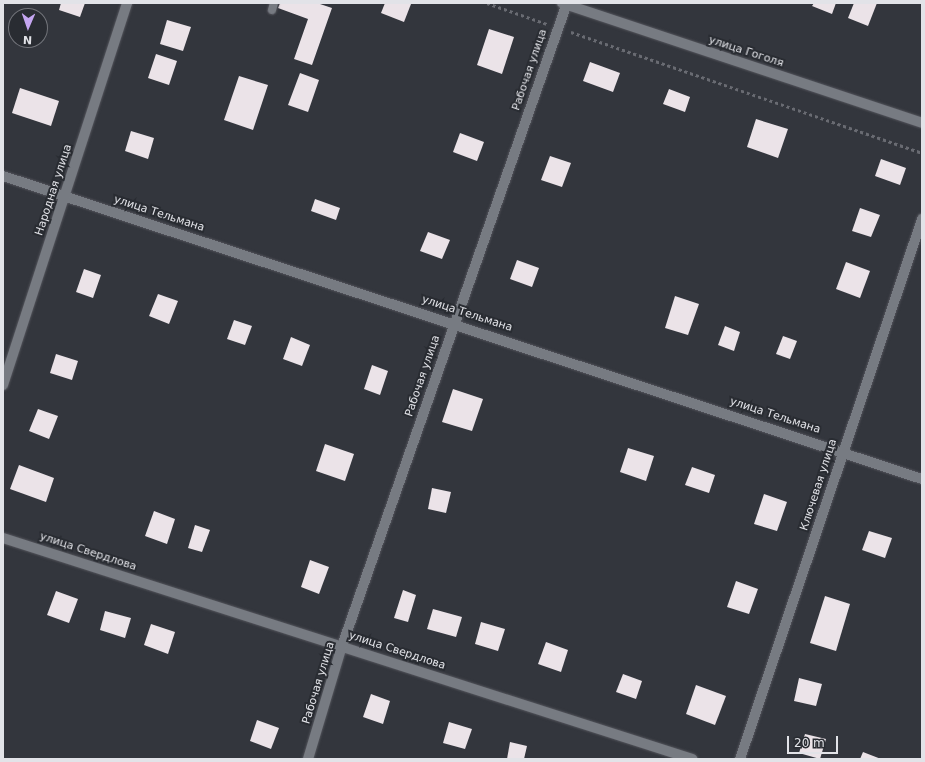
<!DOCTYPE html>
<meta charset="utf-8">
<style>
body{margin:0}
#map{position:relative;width:925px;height:762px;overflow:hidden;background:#33363d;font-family:"DejaVu Sans",sans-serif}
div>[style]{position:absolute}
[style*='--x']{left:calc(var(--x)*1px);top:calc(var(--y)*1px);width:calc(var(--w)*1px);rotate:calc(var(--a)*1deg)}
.building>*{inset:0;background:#ebe3e8}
.path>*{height:2.5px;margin-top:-1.25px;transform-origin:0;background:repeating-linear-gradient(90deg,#696b72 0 3px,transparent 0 6px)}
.roads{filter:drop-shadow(0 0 1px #53545b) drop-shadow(0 0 1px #53545b)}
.service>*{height:8px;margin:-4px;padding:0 4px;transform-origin:4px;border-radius:4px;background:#777b82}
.minor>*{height:10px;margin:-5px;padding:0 5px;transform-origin:5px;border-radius:5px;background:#777b82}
.tertiary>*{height:10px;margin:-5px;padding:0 5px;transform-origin:5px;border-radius:5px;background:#777b82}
span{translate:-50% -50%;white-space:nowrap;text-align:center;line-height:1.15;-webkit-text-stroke:4px #292c32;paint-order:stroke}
.street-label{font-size:11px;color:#e2e3e8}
.frame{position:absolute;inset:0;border:4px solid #e2e3e8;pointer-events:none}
.north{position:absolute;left:8px;top:8px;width:40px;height:40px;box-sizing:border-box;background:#292c32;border:1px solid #73757b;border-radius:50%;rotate:182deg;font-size:11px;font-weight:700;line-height:16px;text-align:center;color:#e2e3e8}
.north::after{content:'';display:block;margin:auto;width:14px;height:18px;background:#c5a6f1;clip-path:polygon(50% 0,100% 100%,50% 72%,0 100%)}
.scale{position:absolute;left:787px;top:736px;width:51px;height:18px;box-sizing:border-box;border:2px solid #e2e3e8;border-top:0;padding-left:5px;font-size:12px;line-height:14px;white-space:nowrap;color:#e2e3e8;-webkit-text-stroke:3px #292c32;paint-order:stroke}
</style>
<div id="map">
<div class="building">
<i style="clip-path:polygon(61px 3px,85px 3px,80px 17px,59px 10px)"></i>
<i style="clip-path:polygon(280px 3px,317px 3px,332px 8px,312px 65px,294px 59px,308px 19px,278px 8px)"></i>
<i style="clip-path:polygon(385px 3px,411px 4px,404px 22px,381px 13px)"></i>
<i style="clip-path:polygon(814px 3px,836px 3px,832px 14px,812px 6px)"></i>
<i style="clip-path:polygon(854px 3px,877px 3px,868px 26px,848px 18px)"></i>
<i style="clip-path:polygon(167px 20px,191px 27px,183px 51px,160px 44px)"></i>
<i style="clip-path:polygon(489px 29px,514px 37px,502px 74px,477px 65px)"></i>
<i style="clip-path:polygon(156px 54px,177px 61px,169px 85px,148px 78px)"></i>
<i style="clip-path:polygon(590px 62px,620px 73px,613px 92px,583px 81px)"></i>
<i style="clip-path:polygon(300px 73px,319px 80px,308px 112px,288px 105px)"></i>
<i style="clip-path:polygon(239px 76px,268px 85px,253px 130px,224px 120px)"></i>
<i style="clip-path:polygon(20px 88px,59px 101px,51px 126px,12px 113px)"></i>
<i style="clip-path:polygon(669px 89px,690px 97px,685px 112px,663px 104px)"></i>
<i style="clip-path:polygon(756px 119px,788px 129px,778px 158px,747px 147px)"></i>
<i style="clip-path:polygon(131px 131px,154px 138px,148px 159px,125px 151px)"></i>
<i style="clip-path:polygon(460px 133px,484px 142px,477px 161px,453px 152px)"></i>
<i style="clip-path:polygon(550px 156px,571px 163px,562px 187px,541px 180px)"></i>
<i style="clip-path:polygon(881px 159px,906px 168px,900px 185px,875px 176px)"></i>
<i style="clip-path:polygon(315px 199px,340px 208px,336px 220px,311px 211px)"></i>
<i style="clip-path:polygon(860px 208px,880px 215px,871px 237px,852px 231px)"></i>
<i style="clip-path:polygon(428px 232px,450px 240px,442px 259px,420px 251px)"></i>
<i style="clip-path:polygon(517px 260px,539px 268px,532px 287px,510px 279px)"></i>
<i style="clip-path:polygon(846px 262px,870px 271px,860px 298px,836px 289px)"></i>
<i style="clip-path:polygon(84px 269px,101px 275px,93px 298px,76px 292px)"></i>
<i style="clip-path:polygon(158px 294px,178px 301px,169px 324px,149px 316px)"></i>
<i style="clip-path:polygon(675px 296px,699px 304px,688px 335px,665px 328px)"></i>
<i style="clip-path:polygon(234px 320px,252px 326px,245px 345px,227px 339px)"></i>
<i style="clip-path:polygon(725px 326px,740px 332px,734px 351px,718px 345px)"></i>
<i style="clip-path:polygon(783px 336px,797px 341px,790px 359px,776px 354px)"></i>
<i style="clip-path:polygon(291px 337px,310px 345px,302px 366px,283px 359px)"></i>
<i style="clip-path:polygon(56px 354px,78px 361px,72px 380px,50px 373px)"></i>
<i style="clip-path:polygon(372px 365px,388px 371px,380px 395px,364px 389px)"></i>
<i style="clip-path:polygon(453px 389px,483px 399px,472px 431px,442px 422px)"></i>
<i style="clip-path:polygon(38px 409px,58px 416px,49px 439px,29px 431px)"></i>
<i style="clip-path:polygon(325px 444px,354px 454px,345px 481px,316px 471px)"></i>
<i style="clip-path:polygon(628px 448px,654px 456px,646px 481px,620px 472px)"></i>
<i style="clip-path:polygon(19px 465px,54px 478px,46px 502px,10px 489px)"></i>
<i style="clip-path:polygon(692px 467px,715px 475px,709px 493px,685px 485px)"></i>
<i style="clip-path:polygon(432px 488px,451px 492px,446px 513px,428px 509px)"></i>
<i style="clip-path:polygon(764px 494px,787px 502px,777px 531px,754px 524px)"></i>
<i style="clip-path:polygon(154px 511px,175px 519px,167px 544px,145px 536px)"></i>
<i style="clip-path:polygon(195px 525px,210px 530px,202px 552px,188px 548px)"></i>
<i style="clip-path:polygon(869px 531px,892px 538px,885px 558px,862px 550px)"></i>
<i style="clip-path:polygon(310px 560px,329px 567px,319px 594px,301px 587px)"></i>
<i style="clip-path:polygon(736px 581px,758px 589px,749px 614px,727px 607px)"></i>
<i style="clip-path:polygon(403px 590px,416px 595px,408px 622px,394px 618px)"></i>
<i style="clip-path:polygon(56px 591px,78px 599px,69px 623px,47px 615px)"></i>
<i style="clip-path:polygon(825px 596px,850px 604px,836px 651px,810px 643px)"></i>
<i style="clip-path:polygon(433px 609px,462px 617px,456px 637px,427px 629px)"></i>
<i style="clip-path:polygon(105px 611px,131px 618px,125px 638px,100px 630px)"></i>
<i style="clip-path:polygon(481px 622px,505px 629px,498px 651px,475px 644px)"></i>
<i style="clip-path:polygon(151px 624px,175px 632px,168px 654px,144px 645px)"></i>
<i style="clip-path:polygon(546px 642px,568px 650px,561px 672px,538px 664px)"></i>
<i style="clip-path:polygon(623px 674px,642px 681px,636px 699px,616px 692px)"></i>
<i style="clip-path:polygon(799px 678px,822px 684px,816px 706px,794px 701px)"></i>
<i style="clip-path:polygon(696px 685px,726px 696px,715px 725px,686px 714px)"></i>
<i style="clip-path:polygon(371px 694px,390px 701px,383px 724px,363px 717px)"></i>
<i style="clip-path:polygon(257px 720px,279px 728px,271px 749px,250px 741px)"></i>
<i style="clip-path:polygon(449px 722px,472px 729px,465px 749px,443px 743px)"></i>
<i style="clip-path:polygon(805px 734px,826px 739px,820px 759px,799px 753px)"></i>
<i style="clip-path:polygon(510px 742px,527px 746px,524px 759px,507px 759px)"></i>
<i style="clip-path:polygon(863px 752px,881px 759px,860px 759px)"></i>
</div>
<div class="path">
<i style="--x:487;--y:3;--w:64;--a:19.3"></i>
<i style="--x:571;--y:32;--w:371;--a:19"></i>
</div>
<div class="roads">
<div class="service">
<i style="--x:272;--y:10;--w:7;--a:-74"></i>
</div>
<div class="minor">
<i style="--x:3;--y:176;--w:968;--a:18.25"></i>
<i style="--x:3;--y:385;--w:402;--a:-72"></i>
<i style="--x:3;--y:538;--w:724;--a:17.78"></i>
<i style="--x:308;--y:759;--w:118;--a:-73.3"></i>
<i style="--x:342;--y:646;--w:681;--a:-70.71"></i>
<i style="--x:740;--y:759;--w:570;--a:-71.37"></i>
</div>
<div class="tertiary">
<i style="--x:562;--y:3;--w:379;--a:18.4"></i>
</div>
</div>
<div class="street-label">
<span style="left:746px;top:52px;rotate:18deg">улица Гоголя</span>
<span style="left:530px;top:70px;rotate:-71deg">Рабочая улица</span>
<span style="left:54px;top:190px;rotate:-72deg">Народная улица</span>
<span style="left:159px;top:214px;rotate:18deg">улица Тельмана</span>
<span style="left:467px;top:314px;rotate:18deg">улица Тельмана</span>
<span style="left:423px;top:376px;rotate:-71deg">Рабочая улица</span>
<span style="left:775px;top:416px;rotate:18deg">улица Тельмана</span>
<span style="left:819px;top:485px;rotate:-72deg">Ключевая улица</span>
<span style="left:88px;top:552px;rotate:18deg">улица Свердлова</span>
<span style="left:397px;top:651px;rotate:18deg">улица Свердлова</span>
<span style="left:319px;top:683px;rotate:-73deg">Рабочая улица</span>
</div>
<div class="frame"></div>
<div class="north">N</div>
<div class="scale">20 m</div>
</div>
